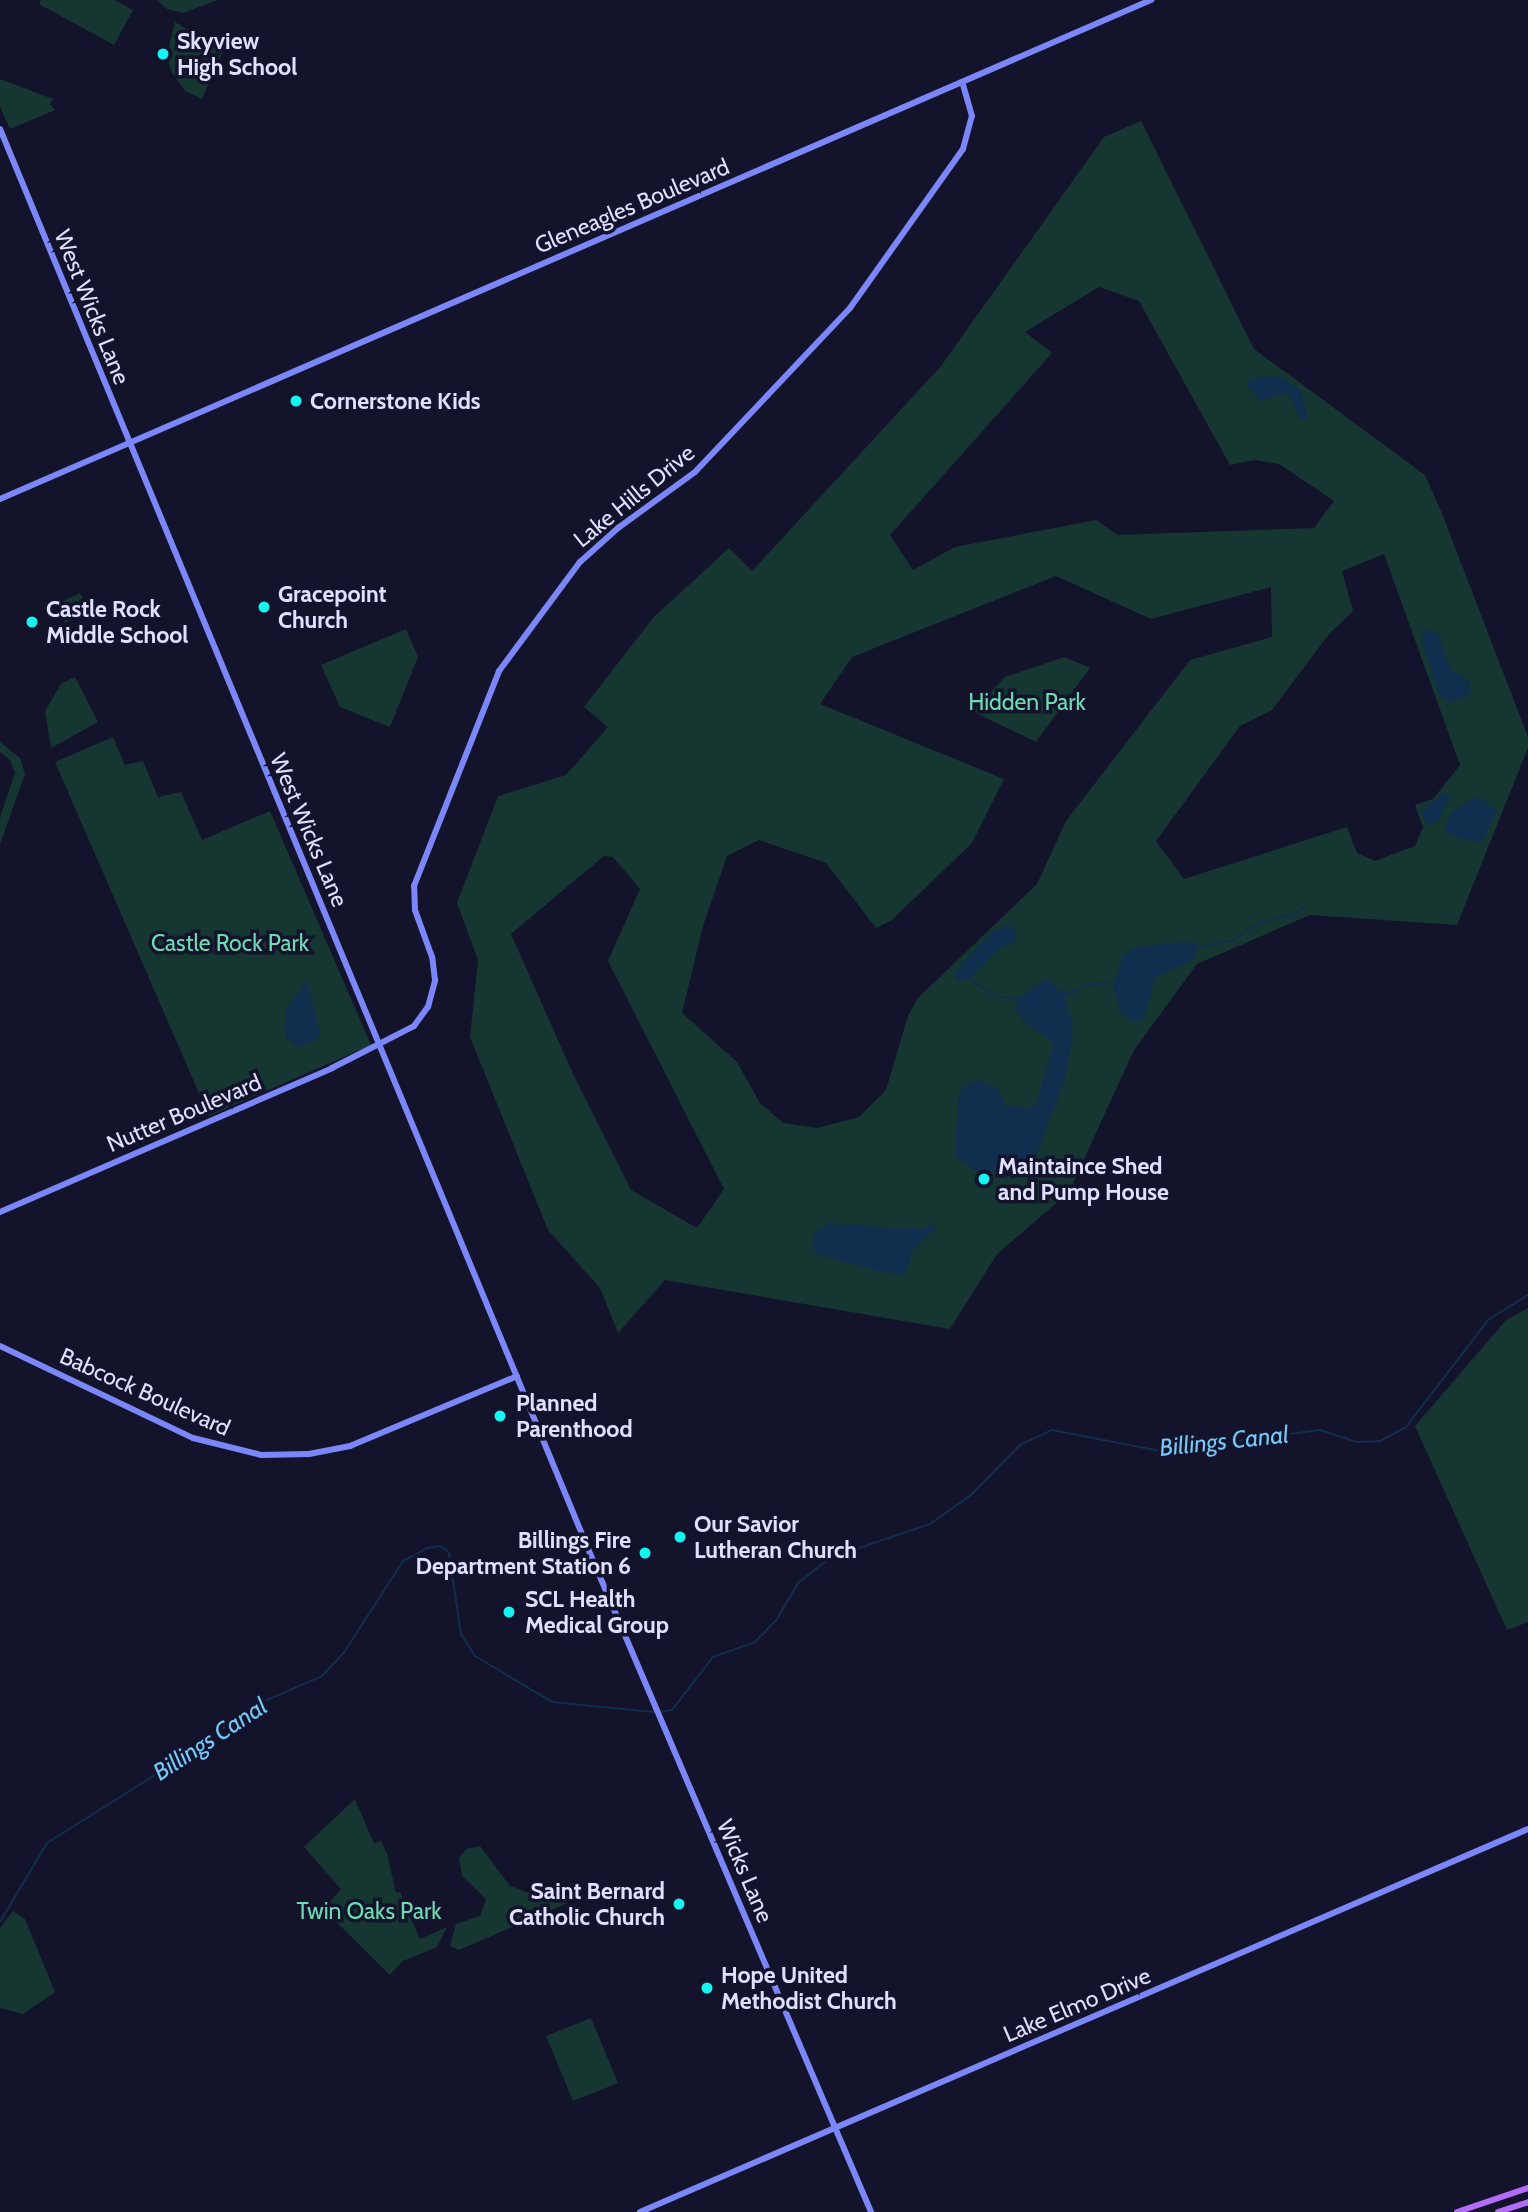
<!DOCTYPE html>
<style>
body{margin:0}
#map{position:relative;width:1528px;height:2212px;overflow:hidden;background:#14132c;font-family:Cabin,sans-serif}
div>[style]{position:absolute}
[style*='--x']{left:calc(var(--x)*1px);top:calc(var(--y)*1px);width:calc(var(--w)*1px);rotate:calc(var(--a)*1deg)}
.green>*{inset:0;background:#163631}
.water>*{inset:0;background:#102e4d}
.stream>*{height:2px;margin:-1px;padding:0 1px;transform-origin:1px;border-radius:1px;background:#102e4d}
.secondary>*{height:6px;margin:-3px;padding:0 3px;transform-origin:3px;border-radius:3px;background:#7b87f9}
.primary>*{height:6px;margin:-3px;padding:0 3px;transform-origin:3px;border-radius:3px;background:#b36cf8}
.dots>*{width:19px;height:19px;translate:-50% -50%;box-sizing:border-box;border:4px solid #14132c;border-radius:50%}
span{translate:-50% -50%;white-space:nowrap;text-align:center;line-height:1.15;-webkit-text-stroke:7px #14132c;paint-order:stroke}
.poi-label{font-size:23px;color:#e0e0fe;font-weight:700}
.left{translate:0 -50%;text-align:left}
.right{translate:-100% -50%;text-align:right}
.street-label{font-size:23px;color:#e0e0fe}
.park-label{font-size:23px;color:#6ddcb3}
.water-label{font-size:24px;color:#73caf8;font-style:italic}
</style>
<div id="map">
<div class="green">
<i style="clip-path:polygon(41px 0,114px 0,133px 10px,114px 45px,39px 4px)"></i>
<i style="clip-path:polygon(157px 0,218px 0,183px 13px,167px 9px)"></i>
<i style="clip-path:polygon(175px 22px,223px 51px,202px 99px,185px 91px,171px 71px,167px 55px)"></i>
<i style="clip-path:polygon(0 79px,53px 99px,50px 104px,55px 110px,10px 129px,0 107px)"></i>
<i style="clip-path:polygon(evenodd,1141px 121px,1254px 349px,1425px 475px,1441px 511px,1528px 737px,1528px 748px,1457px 925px,1310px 915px,1197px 964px,1134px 1050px,1069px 1192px,997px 1254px,950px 1329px,665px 1280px,618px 1333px,600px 1288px,548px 1230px,470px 1037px,478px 960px,457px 903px,498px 796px,566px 775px,608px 727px,584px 707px,653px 618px,729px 548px,752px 571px,941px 366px,1104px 137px,1141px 121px,1099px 287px,1139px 301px,1230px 465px,1254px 460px,1279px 464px,1334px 501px,1314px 528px,1118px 535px,1096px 520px,955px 547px,913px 570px,890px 535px,1052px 353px,1025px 332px,1099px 287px,1141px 121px,1384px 554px,1460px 765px,1433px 799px,1415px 805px,1423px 827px,1415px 846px,1375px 861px,1357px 853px,1347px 827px,1184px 879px,1156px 841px,1240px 726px,1272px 710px,1329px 634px,1353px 611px,1342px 571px,1384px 554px,1141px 121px,1056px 576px,1151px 619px,1271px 587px,1272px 637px,1190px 660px,1066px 821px,1037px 884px,918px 998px,908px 1016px,886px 1090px,859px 1117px,817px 1128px,783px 1123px,760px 1103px,737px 1062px,682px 1013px,703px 926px,727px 856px,759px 840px,826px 863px,876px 928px,892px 920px,972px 843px,1004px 779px,820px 704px,852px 657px,1056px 576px,1141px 121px,604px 856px,613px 857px,640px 889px,608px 961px,724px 1189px,697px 1228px,631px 1190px,573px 1074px,511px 934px,604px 856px)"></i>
<i style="clip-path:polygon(80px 593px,89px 612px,65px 623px,57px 604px)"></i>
<i style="clip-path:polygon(406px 629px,418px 657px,390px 727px,340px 707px,321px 665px)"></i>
<i style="clip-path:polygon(1064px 657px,1090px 668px,1036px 742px,972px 711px,1005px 677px)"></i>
<i style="clip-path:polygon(75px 677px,98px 722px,51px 748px,45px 711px,61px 684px)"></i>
<i style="clip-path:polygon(113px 737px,125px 765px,143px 761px,158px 797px,181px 792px,202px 840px,270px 811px,371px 1045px,209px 1116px,55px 762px)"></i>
<i style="clip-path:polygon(0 742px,20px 758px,25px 774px,0 844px,0 817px,15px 773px,10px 760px,0 752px)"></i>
<i style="clip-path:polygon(1528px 1308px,1528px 1622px,1507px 1630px,1415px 1426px,1506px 1320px)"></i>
<i style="clip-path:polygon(355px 1799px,374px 1844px,381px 1841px,387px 1854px,396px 1893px,400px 1892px,420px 1939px,447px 1927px,437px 1947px,403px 1961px,390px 1975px,323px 1909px,341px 1889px,304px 1847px)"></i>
<i style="clip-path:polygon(480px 1846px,510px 1886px,537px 1896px,565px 1895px,568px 1903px,459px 1950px,450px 1946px,456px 1924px,480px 1916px,486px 1899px,462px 1876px,459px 1858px,466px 1849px)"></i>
<i style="clip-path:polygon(13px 1911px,25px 1919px,55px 1992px,23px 2014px,0 2008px,0 1928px)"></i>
<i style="clip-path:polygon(591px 2018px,618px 2083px,573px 2101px,546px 2036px)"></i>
</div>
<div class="water">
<i style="clip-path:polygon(1281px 377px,1301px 391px,1308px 419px,1301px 420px,1288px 393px,1261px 400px,1246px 384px,1254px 378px)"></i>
<i style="clip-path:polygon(1425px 629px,1438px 634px,1450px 670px,1468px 679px,1471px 691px,1465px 698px,1449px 702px,1439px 694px,1421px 639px)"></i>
<i style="clip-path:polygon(1444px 793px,1450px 796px,1437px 822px,1426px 825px,1421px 810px)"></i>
<i style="clip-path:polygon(1476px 797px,1497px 810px,1482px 843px,1451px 836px,1444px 829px,1451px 812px)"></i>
<i style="clip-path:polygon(1007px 924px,1016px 931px,1016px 940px,997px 950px,970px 979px,955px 981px,956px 971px,991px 933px)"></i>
<i style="clip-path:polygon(1191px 941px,1198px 947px,1193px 960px,1155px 977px,1145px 1018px,1134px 1022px,1121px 1013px,1113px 988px,1123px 955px,1139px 947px)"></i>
<i style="clip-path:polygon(1046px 979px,1064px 993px,1084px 986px,1065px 998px,1072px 1024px,1070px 1054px,1063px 1085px,1034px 1160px,1017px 1176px,1005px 1179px,986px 1169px,984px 1173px,972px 1169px,955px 1155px,958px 1099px,966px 1084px,979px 1081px,997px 1088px,1006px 1106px,1035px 1108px,1054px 1043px,1022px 1020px,1016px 1008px,1017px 999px)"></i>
<i style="clip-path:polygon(307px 981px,320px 1033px,317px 1040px,297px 1047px,286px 1037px,286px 1009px)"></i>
<i style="clip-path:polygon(827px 1224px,923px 1229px,934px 1224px,936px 1228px,913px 1249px,906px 1272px,895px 1275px,818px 1255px,812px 1246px,814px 1233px)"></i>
</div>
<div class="stream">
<i style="--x:1198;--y:947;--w:37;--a:-11"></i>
<i style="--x:1234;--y:940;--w:29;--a:-35"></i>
<i style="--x:1258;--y:923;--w:35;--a:-13"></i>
<i style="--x:1292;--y:915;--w:14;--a:-34"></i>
<i style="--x:970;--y:979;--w:30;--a:34"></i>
<i style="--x:995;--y:996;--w:22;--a:8"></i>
<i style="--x:1084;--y:986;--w:30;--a:-8"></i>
<i style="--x:660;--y:1712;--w:12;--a:-9"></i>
<i style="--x:672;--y:1710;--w:67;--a:-52.3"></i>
<i style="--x:713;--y:1657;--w:45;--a:-19.7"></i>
<i style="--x:755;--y:1642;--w:32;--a:-46"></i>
<i style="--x:777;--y:1619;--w:42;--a:-59.7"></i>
<i style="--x:798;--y:1583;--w:41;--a:-38"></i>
<i style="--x:830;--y:1558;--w:106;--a:-18.8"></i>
<i style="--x:930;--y:1524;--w:50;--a:-35.3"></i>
<i style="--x:971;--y:1495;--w:70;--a:-45.6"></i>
<i style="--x:1020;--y:1445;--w:35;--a:-25"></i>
<i style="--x:1052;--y:1430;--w:110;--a:11"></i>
<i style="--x:1160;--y:1451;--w:161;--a:-7.5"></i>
<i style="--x:1320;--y:1430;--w:38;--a:18"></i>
<i style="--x:1356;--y:1442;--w:24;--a:-2"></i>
<i style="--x:1380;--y:1441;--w:30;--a:-28"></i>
<i style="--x:1406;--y:1427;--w:135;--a:-52.5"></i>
<i style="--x:1488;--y:1320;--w:47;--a:-32"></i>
<i style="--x:0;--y:1922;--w:92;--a:-59.3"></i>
<i style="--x:47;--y:1843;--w:169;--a:-32.2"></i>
<i style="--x:190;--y:1753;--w:74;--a:-37.3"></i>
<i style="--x:249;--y:1708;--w:80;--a:-23.7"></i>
<i style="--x:322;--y:1676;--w:34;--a:-47"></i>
<i style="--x:345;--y:1651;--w:107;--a:-57.2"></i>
<i style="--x:403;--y:1561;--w:27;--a:-28"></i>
<i style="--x:427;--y:1548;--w:14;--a:-8"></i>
<i style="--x:441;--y:1546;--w:11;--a:41"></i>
<i style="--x:449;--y:1553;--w:82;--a:81.6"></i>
<i style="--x:461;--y:1634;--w:26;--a:58"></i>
<i style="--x:475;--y:1656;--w:90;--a:30.9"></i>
<i style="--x:552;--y:1702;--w:102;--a:5.6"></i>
</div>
<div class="secondary">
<i style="--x:0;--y:129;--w:1532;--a:67.5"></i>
<i style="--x:586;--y:1544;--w:726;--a:66.89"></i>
<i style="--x:0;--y:499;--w:1255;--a:-23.44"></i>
<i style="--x:0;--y:1212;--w:362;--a:-23.4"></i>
<i style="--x:332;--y:1068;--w:92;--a:-27.1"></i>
<i style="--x:414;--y:1026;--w:24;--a:-54"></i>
<i style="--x:428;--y:1007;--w:28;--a:-75"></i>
<i style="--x:435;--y:980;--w:23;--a:-97"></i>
<i style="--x:432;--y:957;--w:50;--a:-109.9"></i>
<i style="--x:415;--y:910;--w:24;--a:-92"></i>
<i style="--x:414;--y:886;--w:231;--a:-68.4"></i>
<i style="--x:499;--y:671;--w:136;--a:-53.4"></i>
<i style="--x:580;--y:562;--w:51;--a:-41.8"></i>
<i style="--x:618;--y:528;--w:95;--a:-36"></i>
<i style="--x:695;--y:472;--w:226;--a:-46.6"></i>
<i style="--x:850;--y:308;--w:195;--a:-54.6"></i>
<i style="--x:963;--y:149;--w:34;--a:-75"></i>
<i style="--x:972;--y:116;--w:35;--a:-106"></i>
<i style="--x:0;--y:1346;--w:214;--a:25.5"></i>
<i style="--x:193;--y:1438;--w:70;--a:14"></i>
<i style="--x:261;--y:1455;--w:48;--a:-1.2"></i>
<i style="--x:309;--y:1454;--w:42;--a:-11"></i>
<i style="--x:350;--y:1446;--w:181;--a:-22.7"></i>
<i style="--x:640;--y:2212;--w:967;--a:-23.33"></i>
</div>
<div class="primary">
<i style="--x:1457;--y:2212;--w:75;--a:-18.7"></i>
<i style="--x:1498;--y:2212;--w:32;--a:-18"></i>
</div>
<div class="dots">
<i style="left:163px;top:54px;background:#15f4f0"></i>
<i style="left:296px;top:401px;background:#15f4f0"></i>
<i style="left:264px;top:607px;background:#15f4f0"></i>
<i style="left:32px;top:622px;background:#15f4f0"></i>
<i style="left:984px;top:1179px;background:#15f4f0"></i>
<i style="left:500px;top:1416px;background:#15f4f0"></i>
<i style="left:680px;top:1537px;background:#15f4f0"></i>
<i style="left:645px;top:1553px;background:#15f4f0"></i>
<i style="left:509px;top:1612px;background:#15f4f0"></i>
<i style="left:679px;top:1904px;background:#15f4f0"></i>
<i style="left:707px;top:1988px;background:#15f4f0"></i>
</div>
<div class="poi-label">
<span class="left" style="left:177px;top:54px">Skyview<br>High School</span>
<span class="left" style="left:310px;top:401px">Cornerstone Kids</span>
<span class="left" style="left:278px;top:607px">Gracepoint<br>Church</span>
<span class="left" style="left:46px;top:622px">Castle Rock<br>Middle School</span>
<span class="left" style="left:998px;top:1179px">Maintaince Shed<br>and Pump House</span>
<span class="left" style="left:516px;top:1416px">Planned<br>Parenthood</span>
<span class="left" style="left:694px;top:1537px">Our Savior<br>Lutheran Church</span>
<span class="right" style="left:631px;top:1553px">Billings Fire<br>Department Station 6</span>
<span class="left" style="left:525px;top:1612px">SCL Health<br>Medical Group</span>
<span class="right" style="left:665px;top:1904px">Saint Bernard<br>Catholic Church</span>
<span class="left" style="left:721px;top:1988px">Hope United<br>Methodist Church</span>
</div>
<div class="street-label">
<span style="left:632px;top:206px;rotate:-23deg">Gleneagles Boulevard</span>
<span style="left:92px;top:307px;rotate:68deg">West Wicks Lane</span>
<span style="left:634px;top:496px;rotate:-39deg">Lake Hills Drive</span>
<span style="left:309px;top:830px;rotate:67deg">West Wicks Lane</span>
<span style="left:184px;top:1113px;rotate:-23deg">Nutter Boulevard</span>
<span style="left:145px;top:1392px;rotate:24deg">Babcock Boulevard</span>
<span style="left:745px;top:1871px;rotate:67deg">Wicks Lane</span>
<span style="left:1077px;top:2005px;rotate:-23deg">Lake Elmo Drive</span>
</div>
<div class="park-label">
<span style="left:1027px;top:702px">Hidden Park</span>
<span style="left:230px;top:943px">Castle Rock Park</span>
<span style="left:369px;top:1911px">Twin Oaks Park</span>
</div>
<div class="water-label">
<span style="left:1224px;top:1441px;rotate:-6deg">Billings Canal</span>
<span style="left:210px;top:1739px;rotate:-33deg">Billings Canal</span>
</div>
</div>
